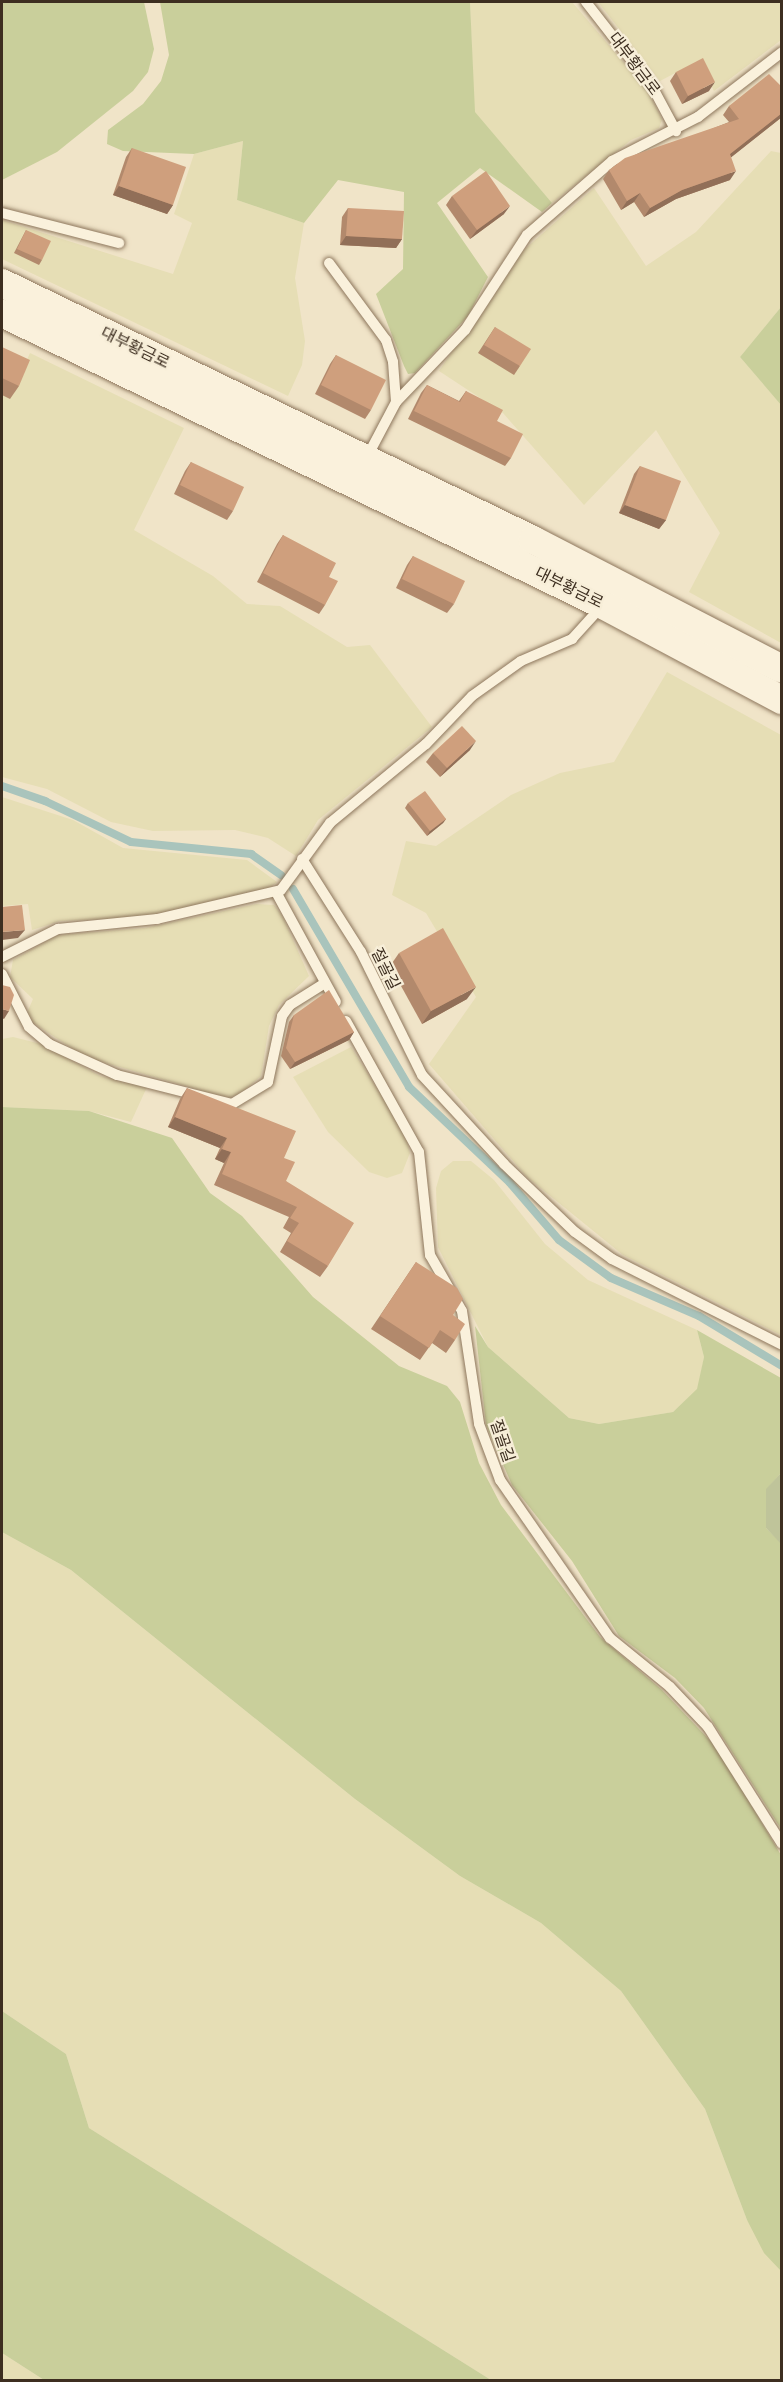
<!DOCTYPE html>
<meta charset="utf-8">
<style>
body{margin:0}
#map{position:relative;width:783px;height:2382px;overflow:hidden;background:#f0e4c8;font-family:"Crimson Pro","Noto Sans KR",serif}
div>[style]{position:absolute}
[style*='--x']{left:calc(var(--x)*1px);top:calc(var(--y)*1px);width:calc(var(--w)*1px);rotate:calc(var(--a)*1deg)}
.farmland>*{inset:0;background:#e6deb5}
.green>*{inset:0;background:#c9cf9b}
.cemetery>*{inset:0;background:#bfc49a}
.stream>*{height:8px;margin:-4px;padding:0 4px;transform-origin:4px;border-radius:4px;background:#a9c4bc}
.roads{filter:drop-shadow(0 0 2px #8d765c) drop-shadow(0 0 2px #8d765c)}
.service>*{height:10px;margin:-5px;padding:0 5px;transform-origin:5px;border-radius:5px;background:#faf1dc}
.secondary>*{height:28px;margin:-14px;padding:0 14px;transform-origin:14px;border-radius:14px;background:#faf1dc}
.wall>*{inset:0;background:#b2896c}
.shaded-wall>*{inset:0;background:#916f58}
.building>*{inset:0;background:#cf9f7d}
span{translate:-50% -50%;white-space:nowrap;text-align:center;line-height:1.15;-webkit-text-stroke:4.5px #f7eed8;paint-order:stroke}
.street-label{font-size:16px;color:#3d2e20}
.frame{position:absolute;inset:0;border:3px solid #3d2e20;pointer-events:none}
</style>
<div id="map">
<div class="farmland">
<i style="clip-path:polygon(470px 2px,572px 2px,648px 91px,662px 119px,659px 128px,631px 140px,552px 203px,474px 112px)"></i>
<i style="clip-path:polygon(598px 2px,781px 2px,781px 40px,714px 91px,698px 61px,660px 81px)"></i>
<i style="clip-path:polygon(243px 141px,237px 200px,304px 223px,295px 278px,305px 341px,302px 365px,288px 396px,2px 259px,2px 220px,173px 274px,192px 223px,174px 214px,194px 154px)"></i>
<i style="clip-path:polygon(771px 151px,781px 153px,781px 307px,740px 357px,781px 405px,781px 643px,689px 592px,720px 533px,656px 430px,584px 505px,503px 413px,439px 371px,516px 257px,594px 188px,646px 266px,696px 232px)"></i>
<i style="clip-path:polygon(30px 353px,184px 428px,134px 530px,213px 576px,247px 604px,280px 606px,347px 647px,370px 645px,432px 727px,318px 820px,296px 856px,268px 838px,235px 830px,153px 831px,111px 822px,47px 789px,2px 777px,2px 395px,21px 373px)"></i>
<i style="clip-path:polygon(667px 672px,781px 735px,781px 1335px,623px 1255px,527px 1177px,429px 1064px,476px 997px,426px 913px,392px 895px,406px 841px,436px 846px,511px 795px,560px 773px,614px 762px)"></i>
<i style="clip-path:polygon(2px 797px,73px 820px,123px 848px,247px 860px,277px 882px,264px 892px,136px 918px,60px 921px,32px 930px,28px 904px,2px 906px)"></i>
<i style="clip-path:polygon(256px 904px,274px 905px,282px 915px,309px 976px,279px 1005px,269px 1026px,261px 1076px,240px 1094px,227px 1098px,85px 1057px,32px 1022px,27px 1013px,33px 999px,10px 977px,13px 960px,57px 935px,145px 928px)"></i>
<i style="clip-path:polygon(13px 1037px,41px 1044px,100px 1076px,147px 1087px,131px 1122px,89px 1111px,2px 1107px,2px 1039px)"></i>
<i style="clip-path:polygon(351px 1047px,405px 1133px,410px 1153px,402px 1173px,387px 1178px,369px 1172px,328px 1132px,293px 1077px)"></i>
<i style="clip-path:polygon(453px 1161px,471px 1161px,494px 1180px,545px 1244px,588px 1280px,697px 1330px,704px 1357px,698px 1389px,673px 1412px,599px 1424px,569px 1418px,488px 1347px,438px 1247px,436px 1188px,441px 1171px)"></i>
<i style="clip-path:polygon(2px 1532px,71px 1570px,355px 1799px,460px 1876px,541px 1923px,621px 1991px,705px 2109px,747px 2220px,781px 2271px,781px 2380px,491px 2380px,89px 2128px,66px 2054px,2px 2011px)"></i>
<i style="clip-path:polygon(2px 2353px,44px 2380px,2px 2380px)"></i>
</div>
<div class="green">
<i style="clip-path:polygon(2px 2px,144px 2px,154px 49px,148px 72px,133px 91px,57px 152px,2px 180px)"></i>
<i style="clip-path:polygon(160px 2px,470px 2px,475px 112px,552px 203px,542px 212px,480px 168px,437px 203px,488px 277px,468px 316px,415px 373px,408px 374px,404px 366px,376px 294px,403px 269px,404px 192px,338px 180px,304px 223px,237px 200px,243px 141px,194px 154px,123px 151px,107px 144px,108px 130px,143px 104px,161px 81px,169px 55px)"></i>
<i style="clip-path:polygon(781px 307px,781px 405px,740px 357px)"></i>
<i style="clip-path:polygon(2px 1107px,89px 1111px,172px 1138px,210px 1193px,242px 1216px,313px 1297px,399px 1366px,447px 1386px,460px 1402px,479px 1463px,501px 1505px,600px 1637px,662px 1690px,717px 1748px,781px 1855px,781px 2271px,764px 2253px,747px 2220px,705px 2109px,621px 1991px,541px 1923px,460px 1876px,355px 1799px,71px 1570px,2px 1532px)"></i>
<i style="clip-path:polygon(475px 1326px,488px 1347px,569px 1418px,599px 1424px,673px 1412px,697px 1389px,704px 1357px,697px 1330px,781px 1378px,781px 1473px,766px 1490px,766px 1528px,782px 1544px,781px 1829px,704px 1708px,675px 1678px,619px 1636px,572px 1561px,512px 1485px,486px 1425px)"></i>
<i style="clip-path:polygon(2px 2011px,66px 2054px,89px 2128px,491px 2380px,44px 2380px,2px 2353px)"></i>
</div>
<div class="cemetery">
<i style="clip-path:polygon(781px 1473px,781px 1544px,766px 1528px,766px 1489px)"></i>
</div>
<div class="stream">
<i style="--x:2;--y:786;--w:46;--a:19.2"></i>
<i style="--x:45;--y:801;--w:95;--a:25.5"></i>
<i style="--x:131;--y:842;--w:121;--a:5.7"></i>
<i style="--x:251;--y:854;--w:37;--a:35"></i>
<i style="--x:293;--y:889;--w:229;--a:59.6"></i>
<i style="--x:409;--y:1087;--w:139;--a:43.5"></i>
<i style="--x:510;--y:1183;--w:75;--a:49.3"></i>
<i style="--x:559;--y:1240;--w:64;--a:36.2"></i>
<i style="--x:611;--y:1278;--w:96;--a:23.4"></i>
<i style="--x:699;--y:1316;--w:97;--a:31.1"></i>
</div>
<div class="roads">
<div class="service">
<i style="--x:586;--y:2;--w:109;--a:52.1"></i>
<i style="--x:653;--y:88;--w:49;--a:61.9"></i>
<i style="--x:2;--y:213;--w:121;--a:14.4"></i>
<i style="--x:329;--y:263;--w:96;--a:53.5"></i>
<i style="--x:386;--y:340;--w:23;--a:72"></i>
<i style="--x:393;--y:362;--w:40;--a:85.7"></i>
<i style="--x:366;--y:459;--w:64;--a:-62.2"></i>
<i style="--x:396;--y:402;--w:100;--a:-46.2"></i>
<i style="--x:465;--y:330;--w:113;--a:-56.9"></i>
<i style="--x:527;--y:235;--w:113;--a:-41"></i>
<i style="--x:612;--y:161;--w:97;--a:-27.1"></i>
<i style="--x:698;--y:117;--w:106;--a:-37.7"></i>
<i style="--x:302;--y:859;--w:110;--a:57.6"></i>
<i style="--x:361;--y:952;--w:137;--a:63.6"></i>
<i style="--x:422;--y:1075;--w:121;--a:47.3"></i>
<i style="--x:504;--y:1164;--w:98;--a:43.8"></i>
<i style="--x:575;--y:1232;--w:46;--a:36.1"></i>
<i style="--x:612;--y:1259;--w:191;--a:26.8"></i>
<i style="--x:276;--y:892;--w:125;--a:61.4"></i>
<i style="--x:2;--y:957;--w:63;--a:-26.6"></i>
<i style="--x:58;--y:929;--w:100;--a:-5.8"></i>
<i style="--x:157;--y:919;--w:127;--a:-13.2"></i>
<i style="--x:281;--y:890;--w:83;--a:-53.8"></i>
<i style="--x:330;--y:823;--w:124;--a:-39.5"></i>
<i style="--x:426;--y:744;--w:66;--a:-46.2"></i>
<i style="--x:472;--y:696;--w:60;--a:-35.5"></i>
<i style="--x:521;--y:661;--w:56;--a:-23.3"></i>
<i style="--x:572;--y:639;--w:45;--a:-47.7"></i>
<i style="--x:2;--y:974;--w:59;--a:63"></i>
<i style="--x:29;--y:1027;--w:26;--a:40"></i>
<i style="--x:49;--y:1044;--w:75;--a:24.5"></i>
<i style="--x:117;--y:1075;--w:119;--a:14.2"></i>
<i style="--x:232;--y:1104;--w:42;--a:-31.4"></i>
<i style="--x:268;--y:1082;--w:67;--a:-78"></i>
<i style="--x:282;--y:1016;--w:14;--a:-54"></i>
<i style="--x:290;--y:1005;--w:41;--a:-32.2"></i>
<i style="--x:346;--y:1021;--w:150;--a:60.9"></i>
<i style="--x:419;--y:1152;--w:104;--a:83.9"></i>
<i style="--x:430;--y:1255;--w:64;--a:60.3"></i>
<i style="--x:462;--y:1311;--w:114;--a:81.4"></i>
<i style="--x:479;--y:1424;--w:60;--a:69.4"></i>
<i style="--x:500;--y:1480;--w:193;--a:55.2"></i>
<i style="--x:610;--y:1638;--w:77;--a:39.2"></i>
<i style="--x:670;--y:1687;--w:55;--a:46.5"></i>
<i style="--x:708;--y:1727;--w:138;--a:57.7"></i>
</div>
<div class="secondary">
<i style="--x:2;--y:283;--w:590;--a:25.83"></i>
<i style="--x:533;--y:540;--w:280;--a:27.4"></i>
<i style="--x:2;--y:313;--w:668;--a:25.91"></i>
<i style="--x:603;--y:605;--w:203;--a:28"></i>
</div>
</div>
<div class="wall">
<i style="clip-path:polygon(676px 72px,709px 91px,682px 104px,670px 81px)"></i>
<i style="clip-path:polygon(782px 87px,782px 117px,731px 157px,730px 180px,676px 199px,644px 217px,634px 202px,621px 210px,603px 179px,609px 170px,729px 122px,723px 115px,729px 106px)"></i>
<i style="clip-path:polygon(132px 148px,173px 205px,167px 214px,113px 195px,126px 157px)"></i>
<i style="clip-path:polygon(452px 196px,504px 214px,470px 239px,446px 205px)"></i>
<i style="clip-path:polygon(348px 208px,402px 239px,396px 248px,340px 245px,342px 217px)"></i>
<i style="clip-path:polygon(26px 230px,42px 260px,39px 265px,14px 253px)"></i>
<i style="clip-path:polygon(495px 327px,520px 366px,514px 375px,478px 353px)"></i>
<i style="clip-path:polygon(2px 347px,19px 386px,10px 399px,2px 395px)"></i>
<i style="clip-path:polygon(336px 355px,371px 410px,365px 419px,315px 394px,330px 364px)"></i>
<i style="clip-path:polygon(427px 385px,459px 401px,466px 391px,497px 421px,511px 458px,505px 466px,408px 419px,421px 393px)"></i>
<i style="clip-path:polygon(191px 462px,233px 511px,227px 520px,174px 494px,185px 471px)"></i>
<i style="clip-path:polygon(640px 466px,666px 520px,659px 529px,619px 513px,634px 474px)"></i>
<i style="clip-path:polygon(283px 535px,329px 577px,325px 605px,319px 614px,257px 582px,277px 544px)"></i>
<i style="clip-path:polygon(413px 556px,454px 604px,447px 613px,396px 588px,407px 565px)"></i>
<i style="clip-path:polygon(470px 750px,440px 777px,426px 762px,433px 753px)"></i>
<i style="clip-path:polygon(408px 803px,446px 819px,443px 823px,427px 836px,405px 808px)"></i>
<i style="clip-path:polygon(399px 953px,467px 999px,422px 1024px,390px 966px)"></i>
<i style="clip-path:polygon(294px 1015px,354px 1032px,349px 1040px,290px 1069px,281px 1056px,289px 1022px)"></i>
<i style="clip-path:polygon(187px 1088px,284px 1158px,286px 1181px,328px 1266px,320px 1277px,280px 1252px,291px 1233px,283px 1228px,289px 1217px,214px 1185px,224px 1163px,215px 1159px,220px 1148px,168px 1127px,180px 1099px)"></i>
<i style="clip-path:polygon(416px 1262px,453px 1315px,455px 1340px,446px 1353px,432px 1343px,420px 1360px,371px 1329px)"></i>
</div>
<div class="shaded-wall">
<i style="clip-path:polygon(715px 82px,709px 91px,682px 104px,688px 96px)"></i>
<i style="clip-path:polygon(782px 113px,782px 117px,724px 163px,730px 154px)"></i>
<i style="clip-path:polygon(736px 171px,730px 180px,676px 199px,644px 217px,650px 208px,682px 190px)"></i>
<i style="clip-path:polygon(119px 186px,173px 205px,167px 214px,113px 195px)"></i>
<i style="clip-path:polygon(640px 193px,634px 202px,621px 210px,627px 201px)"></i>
<i style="clip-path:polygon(510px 206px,504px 214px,470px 239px,477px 230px)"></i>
<i style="clip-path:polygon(346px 236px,402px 239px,396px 248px,340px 245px)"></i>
<i style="clip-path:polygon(625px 505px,666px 520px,659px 529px,619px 513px)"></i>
<i style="clip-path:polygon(476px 741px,470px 750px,440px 777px,447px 768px)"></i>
<i style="clip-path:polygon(446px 819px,443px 823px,427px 836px,430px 831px)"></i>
<i style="clip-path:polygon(25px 930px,18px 938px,2px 940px,2px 932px)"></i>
<i style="clip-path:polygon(476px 987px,467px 999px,422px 1024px,431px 1011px)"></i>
<i style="clip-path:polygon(2px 1009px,9px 1011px,4px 1019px,2px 1018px)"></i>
<i style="clip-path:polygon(354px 1032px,349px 1040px,290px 1069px,295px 1062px)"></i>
<i style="clip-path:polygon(175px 1117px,227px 1138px,220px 1148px,168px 1127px)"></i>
<i style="clip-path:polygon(222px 1149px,231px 1152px,224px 1163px,215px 1159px)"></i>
</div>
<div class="building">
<i style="clip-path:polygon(703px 58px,715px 82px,688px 96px,676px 72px)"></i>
<i style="clip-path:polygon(769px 74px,782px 87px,782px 113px,730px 154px,736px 171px,682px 190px,650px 208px,640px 193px,627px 201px,609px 170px,625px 158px,739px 119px,729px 106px)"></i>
<i style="clip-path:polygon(132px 148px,186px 167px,173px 205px,119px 186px)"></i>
<i style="clip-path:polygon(486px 171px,510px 206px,477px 230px,452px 196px)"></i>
<i style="clip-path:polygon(348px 208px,404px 211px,402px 239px,346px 236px)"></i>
<i style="clip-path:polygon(26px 230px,51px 241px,42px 260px,17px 249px)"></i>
<i style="clip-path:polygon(495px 327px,531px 349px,520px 366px,484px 345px)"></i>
<i style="clip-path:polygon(2px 347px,30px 360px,19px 386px,2px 378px)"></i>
<i style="clip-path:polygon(336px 355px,386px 380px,371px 410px,321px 385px)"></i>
<i style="clip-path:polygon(427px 385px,460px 402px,466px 391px,503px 410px,497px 421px,523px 434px,511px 458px,414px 411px)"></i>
<i style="clip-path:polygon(191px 462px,244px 487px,233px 511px,180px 485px)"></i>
<i style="clip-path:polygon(640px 466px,681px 481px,666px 520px,625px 505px)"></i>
<i style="clip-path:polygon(283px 535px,336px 563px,329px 577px,338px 581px,325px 605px,263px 573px)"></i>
<i style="clip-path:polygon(413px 556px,465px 581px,454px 604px,402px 579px)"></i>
<i style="clip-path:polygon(462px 726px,476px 741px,447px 768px,433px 753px)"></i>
<i style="clip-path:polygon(425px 791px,446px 819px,430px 831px,408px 803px)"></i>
<i style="clip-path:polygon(22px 905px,25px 930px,2px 932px,2px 907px)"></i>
<i style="clip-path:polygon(443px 928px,476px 987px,431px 1011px,399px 953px)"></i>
<i style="clip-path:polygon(2px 985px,10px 987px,14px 995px,9px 1011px,2px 1009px)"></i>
<i style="clip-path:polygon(329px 990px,354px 1032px,295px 1062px,286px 1048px,294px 1015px)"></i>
<i style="clip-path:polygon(187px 1088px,296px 1131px,284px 1158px,295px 1162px,286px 1181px,354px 1223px,328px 1266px,287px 1241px,299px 1223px,290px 1218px,297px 1207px,222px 1174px,231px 1152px,222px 1149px,227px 1138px,175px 1117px)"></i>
<i style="clip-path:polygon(416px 1262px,457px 1288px,463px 1299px,453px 1315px,465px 1324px,455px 1340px,440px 1330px,429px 1348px,380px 1316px)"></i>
</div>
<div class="street-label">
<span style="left:634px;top:64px;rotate:53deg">대부황금로</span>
<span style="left:135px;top:348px;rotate:26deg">대부황금로</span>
<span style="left:569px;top:588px;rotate:26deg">대부황금로</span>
<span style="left:385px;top:969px;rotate:64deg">절골길</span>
<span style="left:502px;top:1441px;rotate:71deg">절골길</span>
</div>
<div class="frame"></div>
</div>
